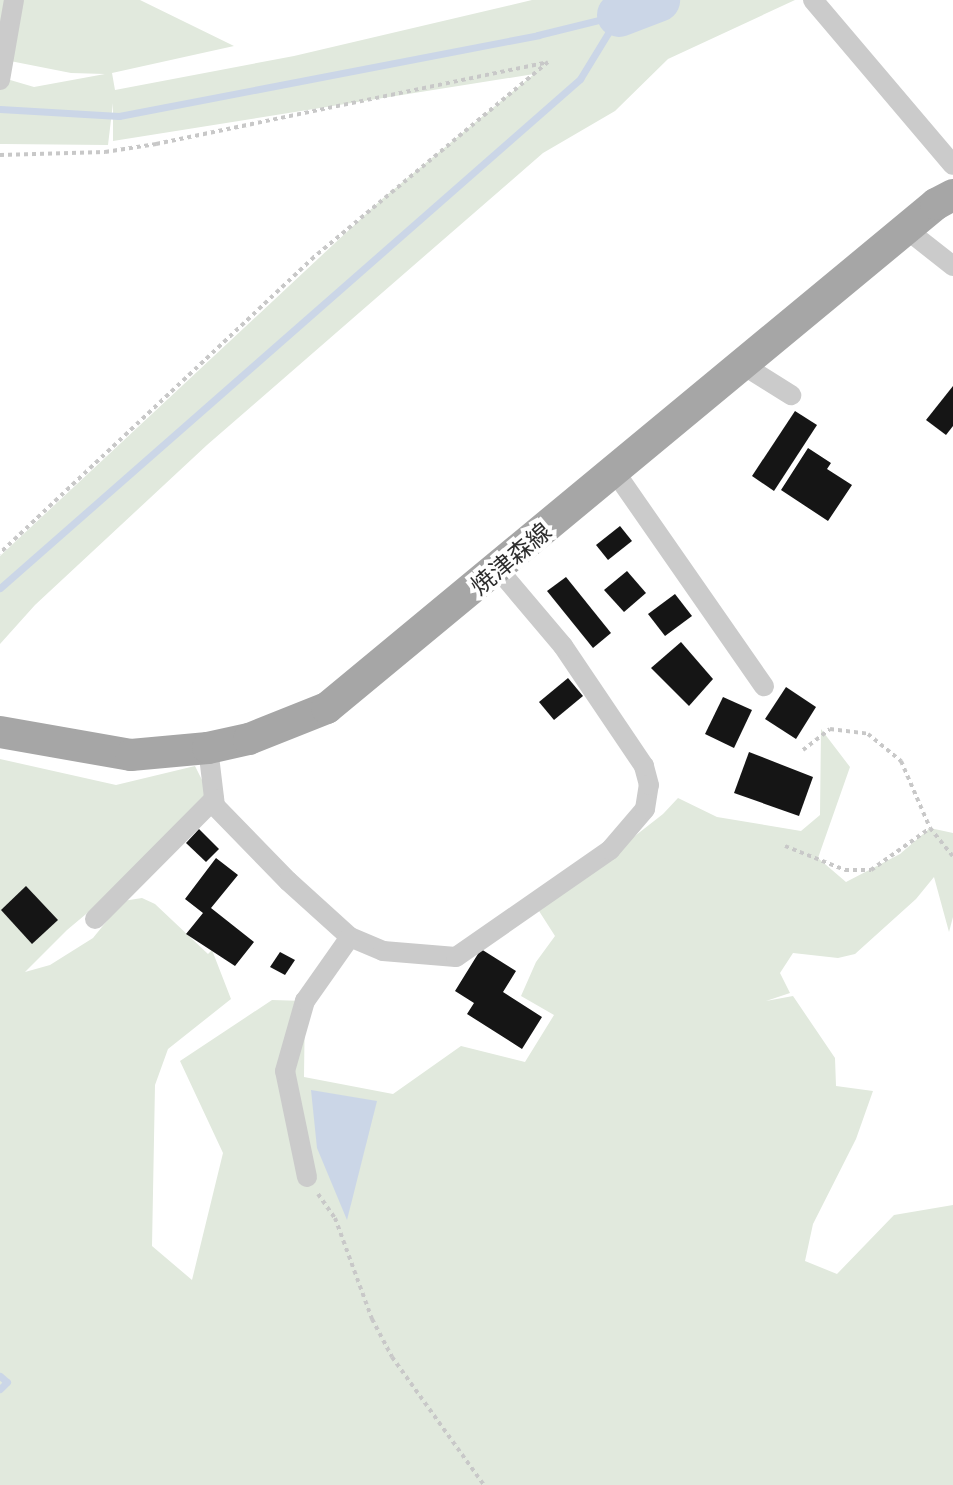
<!DOCTYPE html>
<meta charset="utf-8">
<style>
body{margin:0}
#map{position:relative;width:953px;height:1485px;overflow:hidden;background:#fff;font-family:Mulish,"Noto Sans JP",sans-serif}
div>[style]{position:absolute}
[style*='--x']{left:calc(var(--x)*1px);top:calc(var(--y)*1px);width:calc(var(--w)*1px);rotate:calc(var(--a)*1deg)}
.green>*{inset:0;background:#e1e9dd}
.water>*{inset:0;background:#cbd6e7}
.stream>*{height:7px;margin:-3.5px;padding:0 3.5px;transform-origin:3.5px;border-radius:3.5px;background:#cbd6e7}
.river>*{height:44px;margin:-22px;padding:0 22px;transform-origin:22px;border-radius:22px;background:#cbd6e7}
.building>*{inset:0;background:#151515}
.path>*{height:4px;margin-top:-2px;transform-origin:0;background:repeating-linear-gradient(90deg,#c8c8c8 0 4px,transparent 0 8px)}
.street>*{height:20px;margin:-10px;padding:0 10px;transform-origin:10px;border-radius:10px;background:#cbcbcb}
.primary>*{height:32px;margin:-16px;padding:0 16px;transform-origin:16px;border-radius:16px;background:#a6a6a6}
span{translate:-50% -50%;white-space:nowrap;text-align:center;line-height:1.15;-webkit-text-stroke:8px #fff;paint-order:stroke}
.street-label{font-size:24px;color:#2e2e2e}
</style>
<div id="map">
<div class="green">
<i style="clip-path:polygon(0 0,140px 0,234px 46px,112px 73px,115px 90px,294px 56px,532px 0,795px 0,668px 59px,615px 111px,543px 153px,207px 445px,35px 605px,0 644px,0 556px,381px 200px,534px 74px,113px 141px,113px 103px,108px 145px,4px 144px,0 144px,0 77px,34px 87px,105px 74px,71px 73px,0 59px)"></i>
<i style="clip-path:polygon(821px 729px,850px 767px,818px 858px,846px 882px,900px 854px,930px 828px,953px 833px,953px 917px,949px 932px,934px 877px,916px 899px,855px 954px,838px 958px,793px 953px,780px 973px,790px 993px,766px 1001px,793px 996px,835px 1058px,836px 1086px,873px 1091px,856px 1139px,813px 1224px,805px 1261px,837px 1274px,894px 1215px,953px 1205px,953px 1485px,0 1485px,0 759px,116px 785px,195px 766px,215px 806px,67px 930px,25px 972px,50px 965px,93px 938px,123px 901px,142px 898px,155px 904px,208px 954px,212px 950px,231px 999px,168px 1049px,155px 1085px,152px 1246px,192px 1280px,223px 1153px,180px 1061px,272px 1000px,305px 1001px,304px 1077px,393px 1094px,461px 1046px,525px 1062px,554px 1015px,521px 996px,536px 962px,555px 936px,539px 911px,663px 814px,678px 798px,717px 817px,801px 831px,820px 815px)"></i>
</div>
<div class="water">
<i style="clip-path:polygon(311px 1090px,377px 1101px,347px 1220px,317px 1148px)"></i>
</div>
<div class="stream">
<i style="--x:0;--y:109;--w:119;--a:3.4"></i>
<i style="--x:119;--y:116;--w:427;--a:-10.9"></i>
<i style="--x:538;--y:35;--w:83;--a:-13.9"></i>
<i style="--x:0;--y:588;--w:772;--a:-41.27"></i>
<i style="--x:580;--y:79;--w:75;--a:-58.6"></i>
<i style="--x:0;--y:1376;--w:9;--a:41"></i>
<i style="--x:7;--y:1382;--w:10;--a:135"></i>
</div>
<div class="river">
<i style="--x:619;--y:15;--w:42;--a:-21"></i>
</div>
<div class="building">
<i style="clip-path:polygon(953px 386px,953px 426px,946px 435px,926px 420px)"></i>
<i style="clip-path:polygon(795px 411px,817px 425px,774px 491px,752px 476px)"></i>
<i style="clip-path:polygon(808px 448px,831px 463px,827px 469px,852px 485px,828px 521px,781px 490px)"></i>
<i style="clip-path:polygon(620px 526px,632px 541px,608px 560px,596px 545px)"></i>
<i style="clip-path:polygon(627px 571px,646px 593px,624px 612px,604px 590px)"></i>
<i style="clip-path:polygon(566px 577px,611px 633px,593px 648px,547px 591px)"></i>
<i style="clip-path:polygon(675px 594px,692px 616px,665px 636px,648px 614px)"></i>
<i style="clip-path:polygon(681px 642px,713px 679px,689px 706px,651px 668px)"></i>
<i style="clip-path:polygon(568px 678px,583px 696px,554px 720px,539px 702px)"></i>
<i style="clip-path:polygon(786px 687px,816px 707px,796px 739px,765px 719px)"></i>
<i style="clip-path:polygon(723px 697px,752px 710px,734px 748px,705px 734px)"></i>
<i style="clip-path:polygon(749px 752px,813px 777px,799px 816px,734px 793px)"></i>
<i style="clip-path:polygon(199px 829px,219px 849px,206px 862px,186px 843px)"></i>
<i style="clip-path:polygon(216px 858px,238px 875px,211px 908px,254px 942px,235px 966px,186px 934px,203px 913px,185px 899px)"></i>
<i style="clip-path:polygon(26px 886px,58px 920px,32px 944px,1px 910px)"></i>
<i style="clip-path:polygon(481px 949px,516px 971px,503px 992px,542px 1017px,522px 1049px,467px 1014px,474px 1003px,455px 991px)"></i>
<i style="clip-path:polygon(280px 952px,295px 960px,285px 975px,270px 967px)"></i>
</div>
<div class="path">
<i style="--x:0;--y:155;--w:105;--a:-1.6"></i>
<i style="--x:105;--y:152;--w:52;--a:-8.9"></i>
<i style="--x:156;--y:144;--w:400;--a:-11.8"></i>
<i style="--x:548;--y:62;--w:305;--a:140.2"></i>
<i style="--x:314;--y:257;--w:432;--a:136.7"></i>
<i style="--x:803;--y:750;--w:34;--a:-38"></i>
<i style="--x:830;--y:729;--w:38;--a:7"></i>
<i style="--x:868;--y:734;--w:43;--a:39.3"></i>
<i style="--x:901;--y:761;--w:73;--a:66.6"></i>
<i style="--x:930;--y:828;--w:36;--a:51"></i>
<i style="--x:785;--y:846;--w:65;--a:21.8"></i>
<i style="--x:845;--y:870;--w:26;--a:0"></i>
<i style="--x:871;--y:870;--w:72;--a:-35.4"></i>
<i style="--x:318;--y:1194;--w:29;--a:55"></i>
<i style="--x:335;--y:1218;--w:108;--a:69.9"></i>
<i style="--x:372;--y:1319;--w:43;--a:62.2"></i>
<i style="--x:392;--y:1357;--w:158;--a:54.3"></i>
</div>
<div class="street">
<i style="--x:813;--y:0;--w:216;--a:49.7"></i>
<i style="--x:0;--y:80;--w:81;--a:-80.1"></i>
<i style="--x:906;--y:229;--w:60;--a:38.2"></i>
<i style="--x:743;--y:365;--w:57;--a:32"></i>
<i style="--x:615;--y:472;--w:261;--a:55.2"></i>
<i style="--x:208;--y:748;--w:58;--a:83.1"></i>
<i style="--x:215;--y:806;--w:105;--a:45.8"></i>
<i style="--x:288;--y:881;--w:84;--a:42.1"></i>
<i style="--x:350;--y:937;--w:36;--a:23"></i>
<i style="--x:383;--y:951;--w:73;--a:4.7"></i>
<i style="--x:456;--y:957;--w:188;--a:-34.8"></i>
<i style="--x:610;--y:850;--w:54;--a:-49.5"></i>
<i style="--x:645;--y:809;--w:24;--a:-81"></i>
<i style="--x:649;--y:785;--w:20;--a:-105"></i>
<i style="--x:644;--y:766;--w:145;--a:-124"></i>
<i style="--x:563;--y:646;--w:101;--a:-130.2"></i>
<i style="--x:95;--y:919;--w:169;--a:-45.2"></i>
<i style="--x:307;--y:1177;--w:108;--a:-101.7"></i>
<i style="--x:285;--y:1071;--w:73;--a:-74.1"></i>
<i style="--x:305;--y:1001;--w:78;--a:-54.9"></i>
</div>
<div class="primary">
<i style="--x:0;--y:732;--w:133;--a:10"></i>
<i style="--x:131;--y:755;--w:77;--a:-5.2"></i>
<i style="--x:208;--y:748;--w:42;--a:-12.4"></i>
<i style="--x:249;--y:739;--w:84;--a:-21.7"></i>
<i style="--x:327;--y:708;--w:791;--a:-39.61"></i>
<i style="--x:936;--y:204;--w:19;--a:-28"></i>
</div>
<div class="street-label">
<span style="left:511px;top:559px;rotate:-40deg">焼津森線</span>
</div>
</div>
